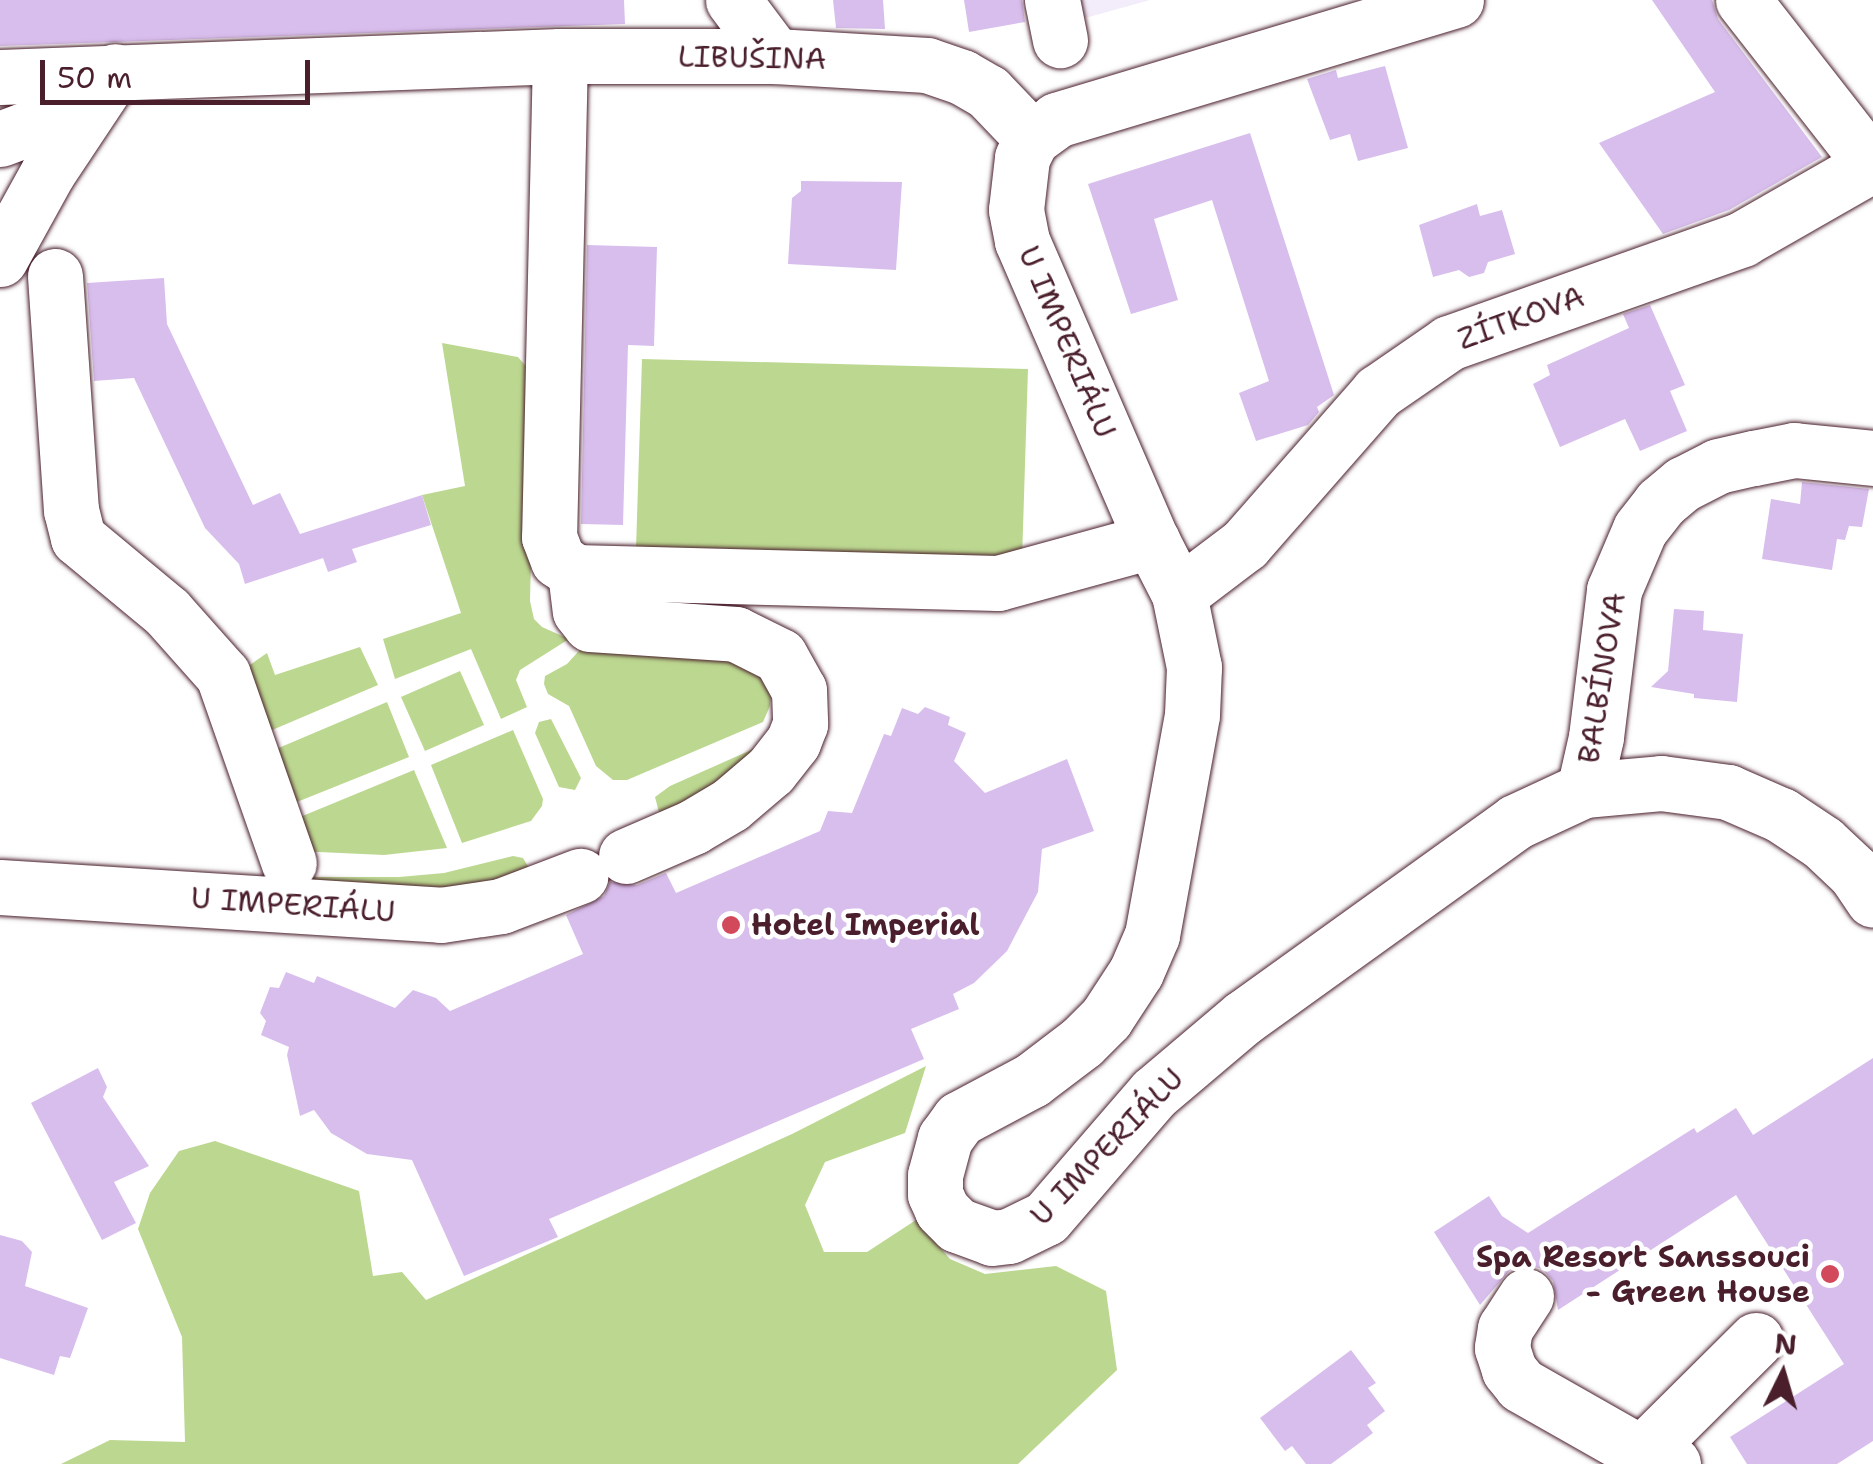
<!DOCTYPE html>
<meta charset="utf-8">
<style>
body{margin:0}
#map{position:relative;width:1873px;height:1464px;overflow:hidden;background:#fff;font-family:"Shantell Sans",sans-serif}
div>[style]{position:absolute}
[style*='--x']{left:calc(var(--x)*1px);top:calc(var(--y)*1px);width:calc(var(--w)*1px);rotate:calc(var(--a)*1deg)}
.built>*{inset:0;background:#f3ecfa}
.green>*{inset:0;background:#bcd890}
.building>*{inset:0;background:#d8beed}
.roads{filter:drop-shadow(0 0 2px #4a1f2b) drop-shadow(0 0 2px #4a1f2b)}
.minor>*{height:55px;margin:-27.5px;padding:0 27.5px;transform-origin:27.5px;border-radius:27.5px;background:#fff}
.dots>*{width:28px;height:28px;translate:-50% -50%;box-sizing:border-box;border:5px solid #fff;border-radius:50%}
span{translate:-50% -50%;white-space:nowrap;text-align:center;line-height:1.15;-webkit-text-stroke:9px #fff;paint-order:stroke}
.street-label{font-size:30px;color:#4a1f2b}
.poi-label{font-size:30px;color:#4a1f2b;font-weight:700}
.left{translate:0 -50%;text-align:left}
.right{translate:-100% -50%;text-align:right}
.north{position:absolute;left:1733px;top:1324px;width:100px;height:100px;-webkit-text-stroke:8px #fff;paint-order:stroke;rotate:5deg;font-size:28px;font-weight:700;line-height:40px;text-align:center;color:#4a1f2b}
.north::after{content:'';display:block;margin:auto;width:35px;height:45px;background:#4a1f2b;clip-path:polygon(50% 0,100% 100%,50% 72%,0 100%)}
.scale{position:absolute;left:40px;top:60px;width:270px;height:45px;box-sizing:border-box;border:5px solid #4a1f2b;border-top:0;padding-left:12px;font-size:30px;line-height:35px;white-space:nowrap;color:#4a1f2b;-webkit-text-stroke:8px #fff;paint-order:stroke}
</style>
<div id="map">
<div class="built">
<i style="clip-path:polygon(1069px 0,1150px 0,1078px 20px)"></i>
</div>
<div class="green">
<i style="clip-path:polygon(442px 343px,518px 357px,530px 371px,535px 398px,530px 601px,534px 619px,542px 627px,569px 639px,520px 670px,516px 680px,527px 707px,501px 719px,471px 649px,395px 679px,383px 639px,461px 613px,422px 495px,465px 486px)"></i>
<i style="clip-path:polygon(642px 359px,1028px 369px,1022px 560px,636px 549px)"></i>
<i style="clip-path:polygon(587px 642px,750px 654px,771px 693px,770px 706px,763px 722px,627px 780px,613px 780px,596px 766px,569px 706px,548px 694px,544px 684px,545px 676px,567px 664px)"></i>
<i style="clip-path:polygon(360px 647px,378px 685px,251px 739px,247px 667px,267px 653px,275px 675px)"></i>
<i style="clip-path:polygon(460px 671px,484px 725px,425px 751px,401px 697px)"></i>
<i style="clip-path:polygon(387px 702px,409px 757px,282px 808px,262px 755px)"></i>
<i style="clip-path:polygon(551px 719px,581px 778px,575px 790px,559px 787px,535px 733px,539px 722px)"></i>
<i style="clip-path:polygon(513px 730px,543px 799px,542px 806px,531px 821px,462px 843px,431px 765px)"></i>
<i style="clip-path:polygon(778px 738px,661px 820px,655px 797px,670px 786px)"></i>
<i style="clip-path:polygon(414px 770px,447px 848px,384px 855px,297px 851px,288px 822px)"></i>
<i style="clip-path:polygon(513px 856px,523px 858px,529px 868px,497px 892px,240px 877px,399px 877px,444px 873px)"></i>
<i style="clip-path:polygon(926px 1066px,905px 1133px,825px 1162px,805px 1205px,824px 1252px,867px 1252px,916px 1220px,950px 1259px,985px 1274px,1056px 1266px,1106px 1291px,1117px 1370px,1018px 1464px,61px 1464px,110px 1440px,185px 1442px,182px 1337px,138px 1229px,150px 1193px,179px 1151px,215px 1141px,359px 1191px,373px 1276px,402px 1272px,426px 1300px,792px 1134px)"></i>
</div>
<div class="building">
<i style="clip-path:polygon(0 0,624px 0,625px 24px,0 46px)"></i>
<i style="clip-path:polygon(833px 0,883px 0,885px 29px,836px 28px)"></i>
<i style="clip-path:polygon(964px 0,1022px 0,1025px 22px,969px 32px)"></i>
<i style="clip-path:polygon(1652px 0,1712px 0,1718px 19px,1822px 157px,1729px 210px,1663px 234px,1599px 143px,1715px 92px)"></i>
<i style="clip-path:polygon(1385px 66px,1408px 148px,1358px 161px,1350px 134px,1330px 140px,1307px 79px,1336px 70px,1338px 78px)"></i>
<i style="clip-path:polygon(1250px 133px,1334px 395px,1317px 407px,1319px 412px,1308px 425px,1256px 441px,1239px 393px,1269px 381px,1212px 200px,1154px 219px,1178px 300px,1131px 314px,1088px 184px)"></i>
<i style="clip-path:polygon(801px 181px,902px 182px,896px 270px,788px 264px,792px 198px,801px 191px)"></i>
<i style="clip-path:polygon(1477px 204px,1480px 216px,1502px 210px,1515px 254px,1488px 262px,1484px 273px,1469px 277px,1459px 270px,1433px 277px,1419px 225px)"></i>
<i style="clip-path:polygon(587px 245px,657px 247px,654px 346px,628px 345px,623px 525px,581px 524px)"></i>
<i style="clip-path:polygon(164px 278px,167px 324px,253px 505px,280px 493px,300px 534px,422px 495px,431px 525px,352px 549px,357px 562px,328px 572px,323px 558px,245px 584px,239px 564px,205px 528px,134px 378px,94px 381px,87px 283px)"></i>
<i style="clip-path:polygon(1650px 305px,1685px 385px,1670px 391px,1687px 431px,1640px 451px,1625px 419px,1560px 447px,1533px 384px,1550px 375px,1547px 365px,1629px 328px,1623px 314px)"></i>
<i style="clip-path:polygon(1802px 482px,1869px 489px,1862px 527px,1849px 526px,1845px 540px,1837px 539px,1832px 570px,1762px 559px,1771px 499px,1800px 504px)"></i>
<i style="clip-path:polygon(1674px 609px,1704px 611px,1703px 630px,1743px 634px,1737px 702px,1694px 698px,1694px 694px,1651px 687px,1668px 671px)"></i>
<i style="clip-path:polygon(925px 707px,950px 717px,948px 725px,966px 733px,954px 761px,985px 793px,1067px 759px,1094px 831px,1042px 849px,1038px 892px,1007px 951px,974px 983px,953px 994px,959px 1009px,911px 1029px,924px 1059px,549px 1219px,558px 1237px,464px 1276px,412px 1160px,367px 1154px,331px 1133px,314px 1110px,300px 1116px,287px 1055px,289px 1047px,261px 1035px,266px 1021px,260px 1013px,270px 987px,279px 988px,286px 972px,314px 983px,317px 976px,395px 1008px,413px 990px,436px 998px,450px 1011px,583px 954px,566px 915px,604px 896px,610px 882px,637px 885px,666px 873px,676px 893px,820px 831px,828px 811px,852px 813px,884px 734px,891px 736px,902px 708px,918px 714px)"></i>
<i style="clip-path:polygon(1873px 1058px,1873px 1441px,1837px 1464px,1747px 1464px,1730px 1437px,1844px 1364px,1736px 1195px,1558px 1310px,1553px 1281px,1542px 1269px,1529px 1265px,1511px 1269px,1480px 1305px,1434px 1232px,1489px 1196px,1502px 1216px,1528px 1233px,1694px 1128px,1697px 1133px,1736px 1108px,1753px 1135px)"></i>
<i style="clip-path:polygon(98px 1068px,107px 1087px,103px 1097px,149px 1166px,114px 1182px,136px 1223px,102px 1240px,31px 1103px)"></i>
<i style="clip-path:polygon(0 1235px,22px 1241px,32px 1252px,25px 1286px,88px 1308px,70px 1358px,60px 1356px,54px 1375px,0 1358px)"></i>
<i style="clip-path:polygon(1351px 1350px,1376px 1383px,1368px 1388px,1385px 1411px,1367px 1425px,1373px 1433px,1331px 1464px,1306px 1464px,1292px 1446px,1285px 1451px,1260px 1418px)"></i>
</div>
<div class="roads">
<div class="minor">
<i style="--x:733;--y:0;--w:70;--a:53.1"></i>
<i style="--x:1052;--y:0;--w:41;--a:78.7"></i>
<i style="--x:1456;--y:0;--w:417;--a:163.3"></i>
<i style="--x:1057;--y:120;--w:31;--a:144"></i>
<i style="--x:1032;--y:138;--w:22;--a:117"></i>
<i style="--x:1022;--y:158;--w:52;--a:96.6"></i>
<i style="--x:1016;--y:210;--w:32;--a:79"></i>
<i style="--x:1022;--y:241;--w:327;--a:66.6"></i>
<i style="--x:1152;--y:541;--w:59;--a:63"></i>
<i style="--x:1179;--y:594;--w:75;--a:78.4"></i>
<i style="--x:1194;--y:667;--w:48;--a:92.4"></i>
<i style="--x:1192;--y:715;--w:224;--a:100.3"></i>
<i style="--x:1152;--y:935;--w:40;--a:113.4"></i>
<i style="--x:1136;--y:972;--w:55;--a:123.1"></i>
<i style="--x:1106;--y:1018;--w:34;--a:135"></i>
<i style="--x:1082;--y:1042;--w:63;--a:142.8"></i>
<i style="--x:1032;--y:1080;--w:83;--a:151.9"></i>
<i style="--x:959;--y:1119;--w:24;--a:126"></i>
<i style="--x:945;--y:1138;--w:38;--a:105"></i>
<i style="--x:935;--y:1175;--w:19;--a:90"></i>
<i style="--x:935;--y:1194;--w:17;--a:66"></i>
<i style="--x:942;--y:1210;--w:21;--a:45"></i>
<i style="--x:957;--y:1225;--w:37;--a:20"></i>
<i style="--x:992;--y:1238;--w:17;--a:-7"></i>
<i style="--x:1009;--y:1236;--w:41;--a:-25.9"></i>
<i style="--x:1046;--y:1218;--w:165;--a:-49.2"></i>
<i style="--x:1154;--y:1093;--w:118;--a:-40.2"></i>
<i style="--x:1244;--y:1017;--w:334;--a:-35.7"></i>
<i style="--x:1515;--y:822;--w:76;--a:-24.9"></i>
<i style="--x:1584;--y:790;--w:77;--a:-5.2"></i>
<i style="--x:1661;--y:783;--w:68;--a:7.7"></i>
<i style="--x:1728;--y:792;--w:58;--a:23.5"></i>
<i style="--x:1781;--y:815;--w:50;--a:33.7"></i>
<i style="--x:1823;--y:843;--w:44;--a:43.2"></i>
<i style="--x:1855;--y:873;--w:32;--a:56"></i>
<i style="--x:1743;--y:0;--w:209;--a:52"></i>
<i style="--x:560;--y:56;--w:481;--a:91.3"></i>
<i style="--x:549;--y:537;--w:25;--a:69"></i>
<i style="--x:558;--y:560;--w:21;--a:35"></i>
<i style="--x:575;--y:572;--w:423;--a:1.5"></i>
<i style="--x:998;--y:583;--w:160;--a:-15.3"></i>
<i style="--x:0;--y:77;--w:560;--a:-2.15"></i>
<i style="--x:560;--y:56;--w:215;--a:0"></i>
<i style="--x:775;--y:56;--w:152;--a:3.4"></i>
<i style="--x:927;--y:65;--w:37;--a:19"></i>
<i style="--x:962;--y:77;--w:30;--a:30"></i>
<i style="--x:988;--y:92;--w:64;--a:46.3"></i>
<i style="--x:0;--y:139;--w:99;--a:-20.6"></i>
<i style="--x:0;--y:259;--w:99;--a:-61.1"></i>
<i style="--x:48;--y:172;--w:121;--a:-56.4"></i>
<i style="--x:55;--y:276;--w:235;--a:86.1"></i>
<i style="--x:71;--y:510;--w:29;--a:76"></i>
<i style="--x:78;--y:538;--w:116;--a:39.7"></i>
<i style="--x:167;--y:612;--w:84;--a:48.4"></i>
<i style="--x:223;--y:675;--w:199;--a:70.7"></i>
<i style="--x:575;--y:572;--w:39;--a:83"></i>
<i style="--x:580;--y:611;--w:16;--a:52"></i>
<i style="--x:590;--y:624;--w:146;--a:3.9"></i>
<i style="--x:736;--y:634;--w:49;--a:26.6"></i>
<i style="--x:780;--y:656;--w:39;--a:61"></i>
<i style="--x:799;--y:690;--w:34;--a:88"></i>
<i style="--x:800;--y:724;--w:19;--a:111"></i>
<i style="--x:793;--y:742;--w:37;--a:128"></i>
<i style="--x:770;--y:771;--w:52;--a:139.6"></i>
<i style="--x:730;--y:805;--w:43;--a:149.3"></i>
<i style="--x:693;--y:827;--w:73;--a:156.6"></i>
<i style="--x:1179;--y:594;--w:83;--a:-37.1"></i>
<i style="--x:1245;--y:544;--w:202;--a:-48.8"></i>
<i style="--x:1378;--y:392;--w:86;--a:-34.6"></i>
<i style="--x:1449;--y:343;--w:311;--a:-19.5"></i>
<i style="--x:1742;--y:239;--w:151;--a:-29.8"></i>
<i style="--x:1584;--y:790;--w:54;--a:-77.2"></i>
<i style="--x:1596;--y:737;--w:148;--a:-83"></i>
<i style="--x:1614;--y:590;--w:66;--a:-66.9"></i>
<i style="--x:1640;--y:529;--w:33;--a:-52"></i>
<i style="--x:1660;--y:503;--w:30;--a:-40"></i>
<i style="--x:1683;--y:484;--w:39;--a:-27"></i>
<i style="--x:1718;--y:466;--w:37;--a:-13"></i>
<i style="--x:1754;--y:458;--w:41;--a:-11.3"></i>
<i style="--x:1794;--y:450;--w:79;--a:5.8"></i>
<i style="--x:0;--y:887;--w:442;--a:3.6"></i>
<i style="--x:441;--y:915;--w:61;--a:-8.5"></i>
<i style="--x:501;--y:906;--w:85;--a:-20.8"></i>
<i style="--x:1526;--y:1296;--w:38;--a:123"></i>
<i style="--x:1505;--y:1328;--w:20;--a:99"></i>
<i style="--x:1502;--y:1348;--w:23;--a:72"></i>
<i style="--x:1509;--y:1370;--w:19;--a:51"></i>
<i style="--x:1521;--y:1385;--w:136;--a:29.6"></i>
<i style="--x:1639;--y:1452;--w:36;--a:19"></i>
<i style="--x:1631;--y:1464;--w:176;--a:-44.8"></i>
</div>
</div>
<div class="dots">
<i style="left:731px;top:925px;background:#d1495b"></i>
<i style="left:1830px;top:1274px;background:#d1495b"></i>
</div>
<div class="street-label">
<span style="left:752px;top:58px;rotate:1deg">LIBUŠINA</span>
<span style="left:1521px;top:318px;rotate:-20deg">ZÍTKOVA</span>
<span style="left:1067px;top:342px;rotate:67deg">U IMPERIÁLU</span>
<span style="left:1602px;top:678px;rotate:-81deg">BALBÍNOVA</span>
<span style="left:293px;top:905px;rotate:4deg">U IMPERIÁLU</span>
<span style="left:1107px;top:1147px;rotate:-46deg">U IMPERIÁLU</span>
</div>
<div class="poi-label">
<span class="left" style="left:751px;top:925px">Hotel Imperial</span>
<span class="right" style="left:1810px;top:1274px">Spa Resort Sanssouci<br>- Green House</span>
</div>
<div class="north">N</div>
<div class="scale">50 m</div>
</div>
